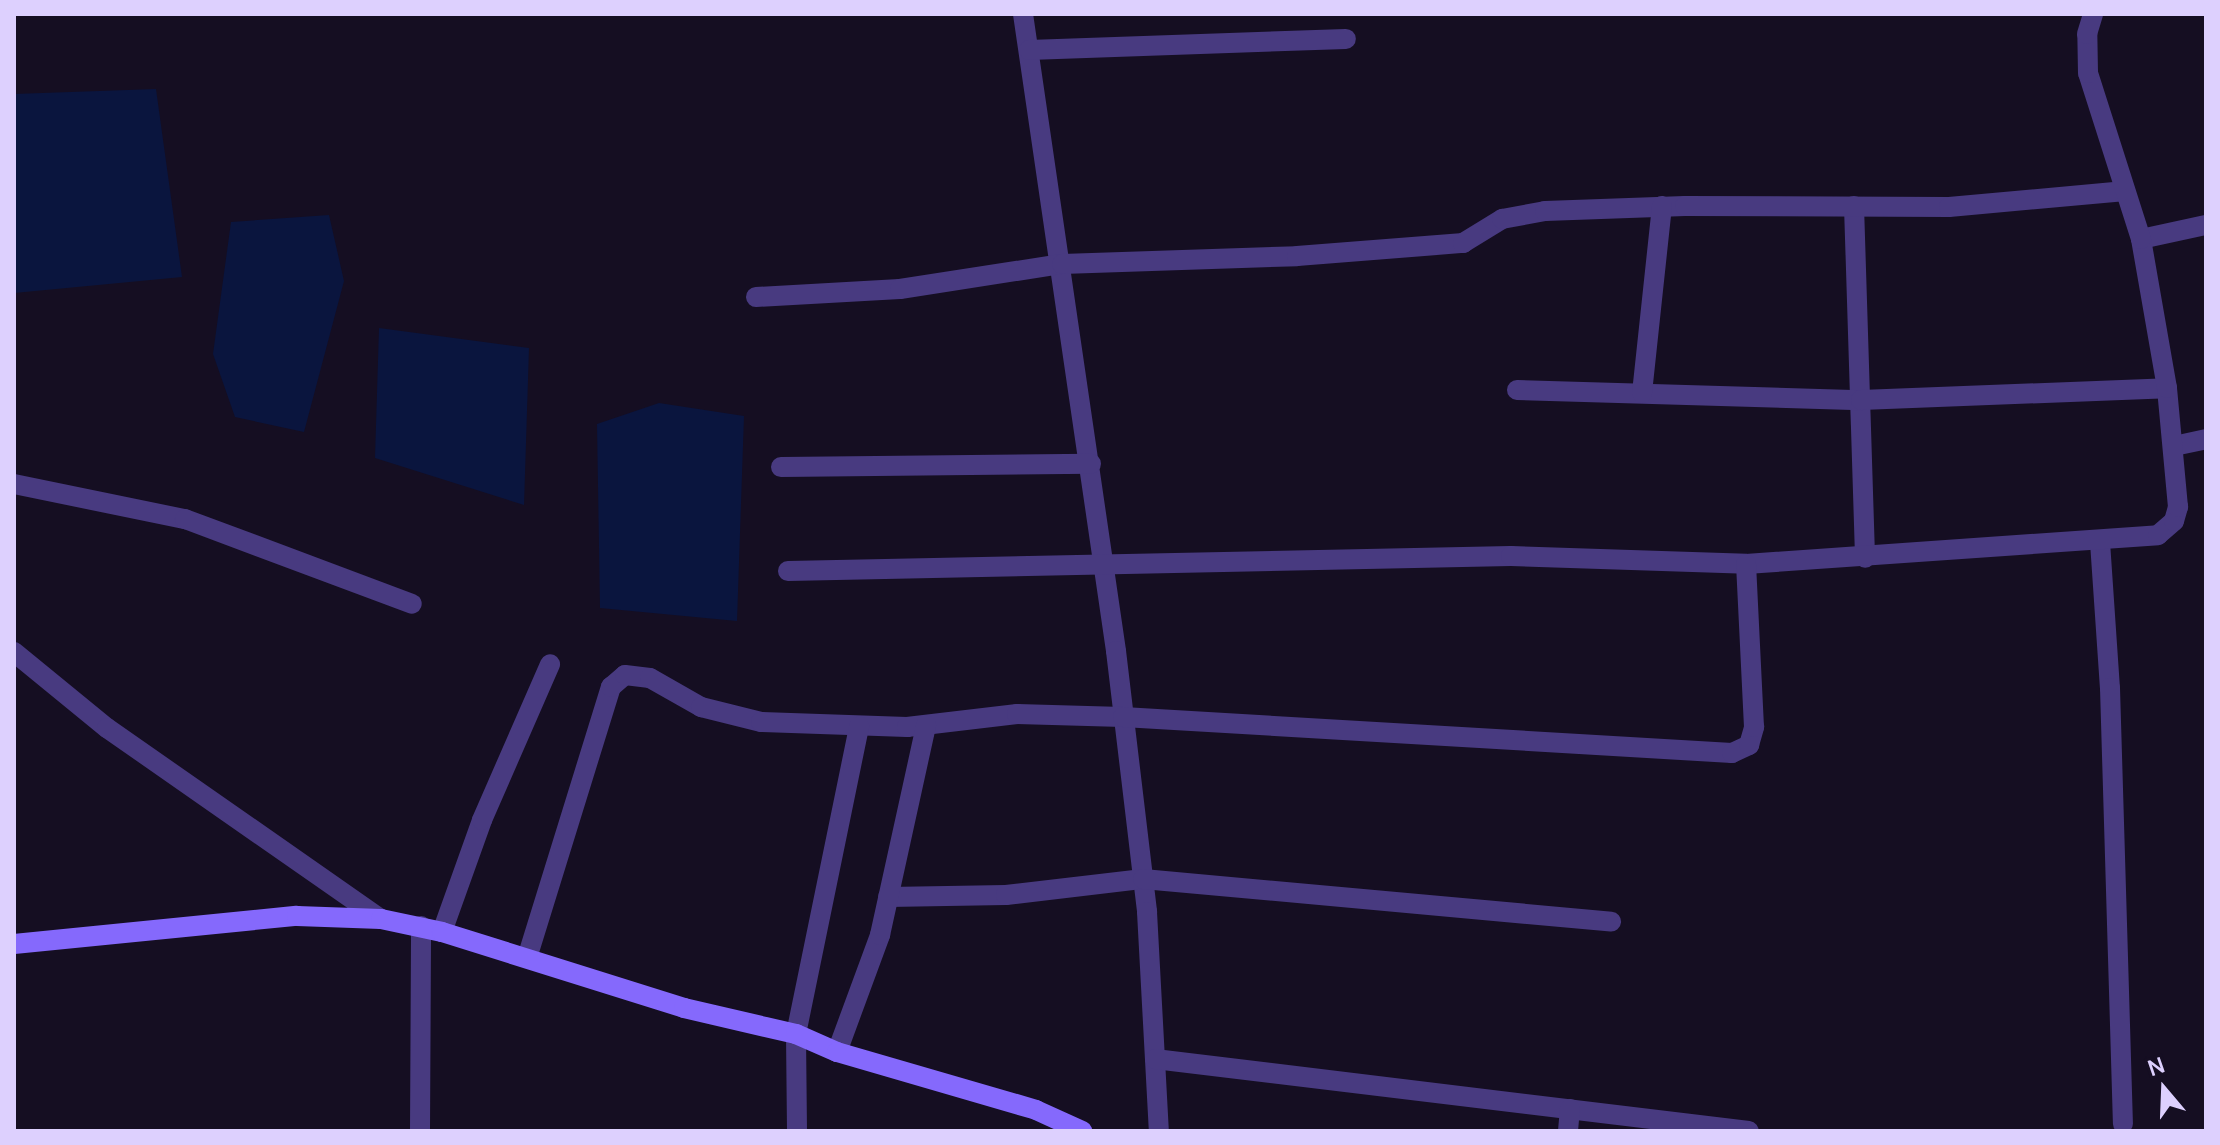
<!DOCTYPE html>
<style>
body{margin:0}
#map{position:relative;width:2220px;height:1145px;overflow:hidden;background:#150e22;font-family:Manrope,sans-serif}
div>[style]{position:absolute}
[style*='--x']{left:calc(var(--x)*1px);top:calc(var(--y)*1px);width:calc(var(--w)*1px);rotate:calc(var(--a)*1deg)}
.water>*{inset:0;background:#0a153e}
.street>*{height:20px;margin:-10px;padding:0 10px;transform-origin:10px;border-radius:10px;background:#483a80}
.secondary>*{height:20px;margin:-10px;padding:0 10px;transform-origin:10px;border-radius:10px;background:#8569fc}
span{translate:-50% -50%;white-space:nowrap;text-align:center;line-height:1.15;-webkit-text-stroke:6px #150e22;paint-order:stroke}
.frame{position:absolute;inset:0;border:16px solid #ddd0fe;pointer-events:none}
.north{position:absolute;left:2124px;top:1049px;width:80px;height:80px;-webkit-text-stroke:6px #150e22;paint-order:stroke;rotate:341deg;font-size:22px;font-weight:700;line-height:32px;text-align:center;color:#ddd0fe}
.north::after{content:'';display:block;margin:auto;width:28px;height:36px;background:#ddd0fe;clip-path:polygon(50% 0,100% 100%,50% 72%,0 100%)}
</style>
<div id="map">
<div class="water">
<i style="clip-path:polygon(156px 89px,182px 277px,14px 293px,14px 94px)"></i>
<i style="clip-path:polygon(329px 215px,344px 281px,304px 432px,235px 417px,213px 354px,231px 222px)"></i>
<i style="clip-path:polygon(379px 328px,529px 348px,524px 505px,375px 458px)"></i>
<i style="clip-path:polygon(659px 403px,744px 416px,737px 621px,600px 608px,597px 424px)"></i>
</div>
<div class="street">
<i style="--x:1023;--y:14;--w:644;--a:81.69"></i>
<i style="--x:1116;--y:651;--w:263;--a:83.2"></i>
<i style="--x:1147;--y:912;--w:219;--a:86.9"></i>
<i style="--x:1029;--y:50;--w:317;--a:-2"></i>
<i style="--x:1854;--y:206;--w:352;--a:88.2"></i>
<i style="--x:2141;--y:239;--w:66;--a:-12.2"></i>
<i style="--x:756;--y:297;--w:144;--a:-3.2"></i>
<i style="--x:900;--y:289;--w:164;--a:-8.8"></i>
<i style="--x:1062;--y:264;--w:235;--a:-1.9"></i>
<i style="--x:1297;--y:256;--w:167;--a:-4.5"></i>
<i style="--x:1463;--y:243;--w:46;--a:-31.6"></i>
<i style="--x:1502;--y:219;--w:44;--a:-10.5"></i>
<i style="--x:1545;--y:211;--w:140;--a:-2"></i>
<i style="--x:1685;--y:206;--w:264;--a:0.2"></i>
<i style="--x:1949;--y:207;--w:177;--a:-5.2"></i>
<i style="--x:1517;--y:390;--w:344;--a:1.7"></i>
<i style="--x:1861;--y:400;--w:306;--a:-2.2"></i>
<i style="--x:1642;--y:393;--w:188;--a:-83.9"></i>
<i style="--x:2174;--y:446;--w:33;--a:-12"></i>
<i style="--x:781;--y:467;--w:310;--a:-0.6"></i>
<i style="--x:14;--y:484;--w:175;--a:11.6"></i>
<i style="--x:185;--y:519;--w:242;--a:20.5"></i>
<i style="--x:2100;--y:542;--w:146;--a:86.1"></i>
<i style="--x:2110;--y:688;--w:436;--a:88.3"></i>
<i style="--x:788;--y:571;--w:723;--a:-1.19"></i>
<i style="--x:1511;--y:556;--w:235;--a:1.9"></i>
<i style="--x:1746;--y:564;--w:413;--a:-4"></i>
<i style="--x:2158;--y:535;--w:21;--a:-41"></i>
<i style="--x:2174;--y:521;--w:15;--a:-74"></i>
<i style="--x:2178;--y:507;--w:120;--a:-95.3"></i>
<i style="--x:2167;--y:388;--w:151;--a:-99.9"></i>
<i style="--x:2141;--y:239;--w:174;--a:-107.7"></i>
<i style="--x:2088;--y:73;--w:39;--a:-91"></i>
<i style="--x:2087;--y:34;--w:21;--a:-73"></i>
<i style="--x:14;--y:652;--w:120;--a:39.3"></i>
<i style="--x:107;--y:728;--w:334;--a:34.9"></i>
<i style="--x:888;--y:897;--w:118;--a:-1"></i>
<i style="--x:1006;--y:895;--w:138;--a:-6.7"></i>
<i style="--x:1143;--y:879;--w:470;--a:5.2"></i>
<i style="--x:442;--y:932;--w:119;--a:-70.3"></i>
<i style="--x:482;--y:820;--w:170;--a:-66.4"></i>
<i style="--x:527;--y:958;--w:284;--a:-72.8"></i>
<i style="--x:611;--y:687;--w:18;--a:-41"></i>
<i style="--x:625;--y:675;--w:25;--a:7"></i>
<i style="--x:650;--y:678;--w:59;--a:29.6"></i>
<i style="--x:701;--y:707;--w:62;--a:14"></i>
<i style="--x:761;--y:722;--w:146;--a:2"></i>
<i style="--x:907;--y:727;--w:111;--a:-6.7"></i>
<i style="--x:1017;--y:714;--w:106;--a:1.6"></i>
<i style="--x:1123;--y:717;--w:610;--a:3.38"></i>
<i style="--x:1732;--y:753;--w:19;--a:-25"></i>
<i style="--x:1749;--y:745;--w:19;--a:-74"></i>
<i style="--x:1754;--y:727;--w:163;--a:-92.8"></i>
<i style="--x:837;--y:1052;--w:125;--a:-69.8"></i>
<i style="--x:880;--y:935;--w:215;--a:-77.6"></i>
<i style="--x:1155;--y:1059;--w:598;--a:6.91"></i>
<i style="--x:420;--y:1131;--w:205;--a:-89.7"></i>
<i style="--x:797;--y:1131;--w:97;--a:-90.6"></i>
<i style="--x:796;--y:1034;--w:314;--a:-78.4"></i>
<i style="--x:1568;--y:1131;--w:22;--a:-85"></i>
</div>
<div class="secondary">
<i style="--x:14;--y:944;--w:284;--a:-5.7"></i>
<i style="--x:297;--y:916;--w:84;--a:2"></i>
<i style="--x:381;--y:919;--w:62;--a:12"></i>
<i style="--x:442;--y:932;--w:254;--a:17.4"></i>
<i style="--x:684;--y:1008;--w:115;--a:13.1"></i>
<i style="--x:796;--y:1034;--w:45;--a:23.7"></i>
<i style="--x:837;--y:1052;--w:207;--a:16.2"></i>
<i style="--x:1036;--y:1110;--w:51;--a:24.5"></i>
</div>
<div class="frame"></div>
<div class="north">N</div>
</div>
